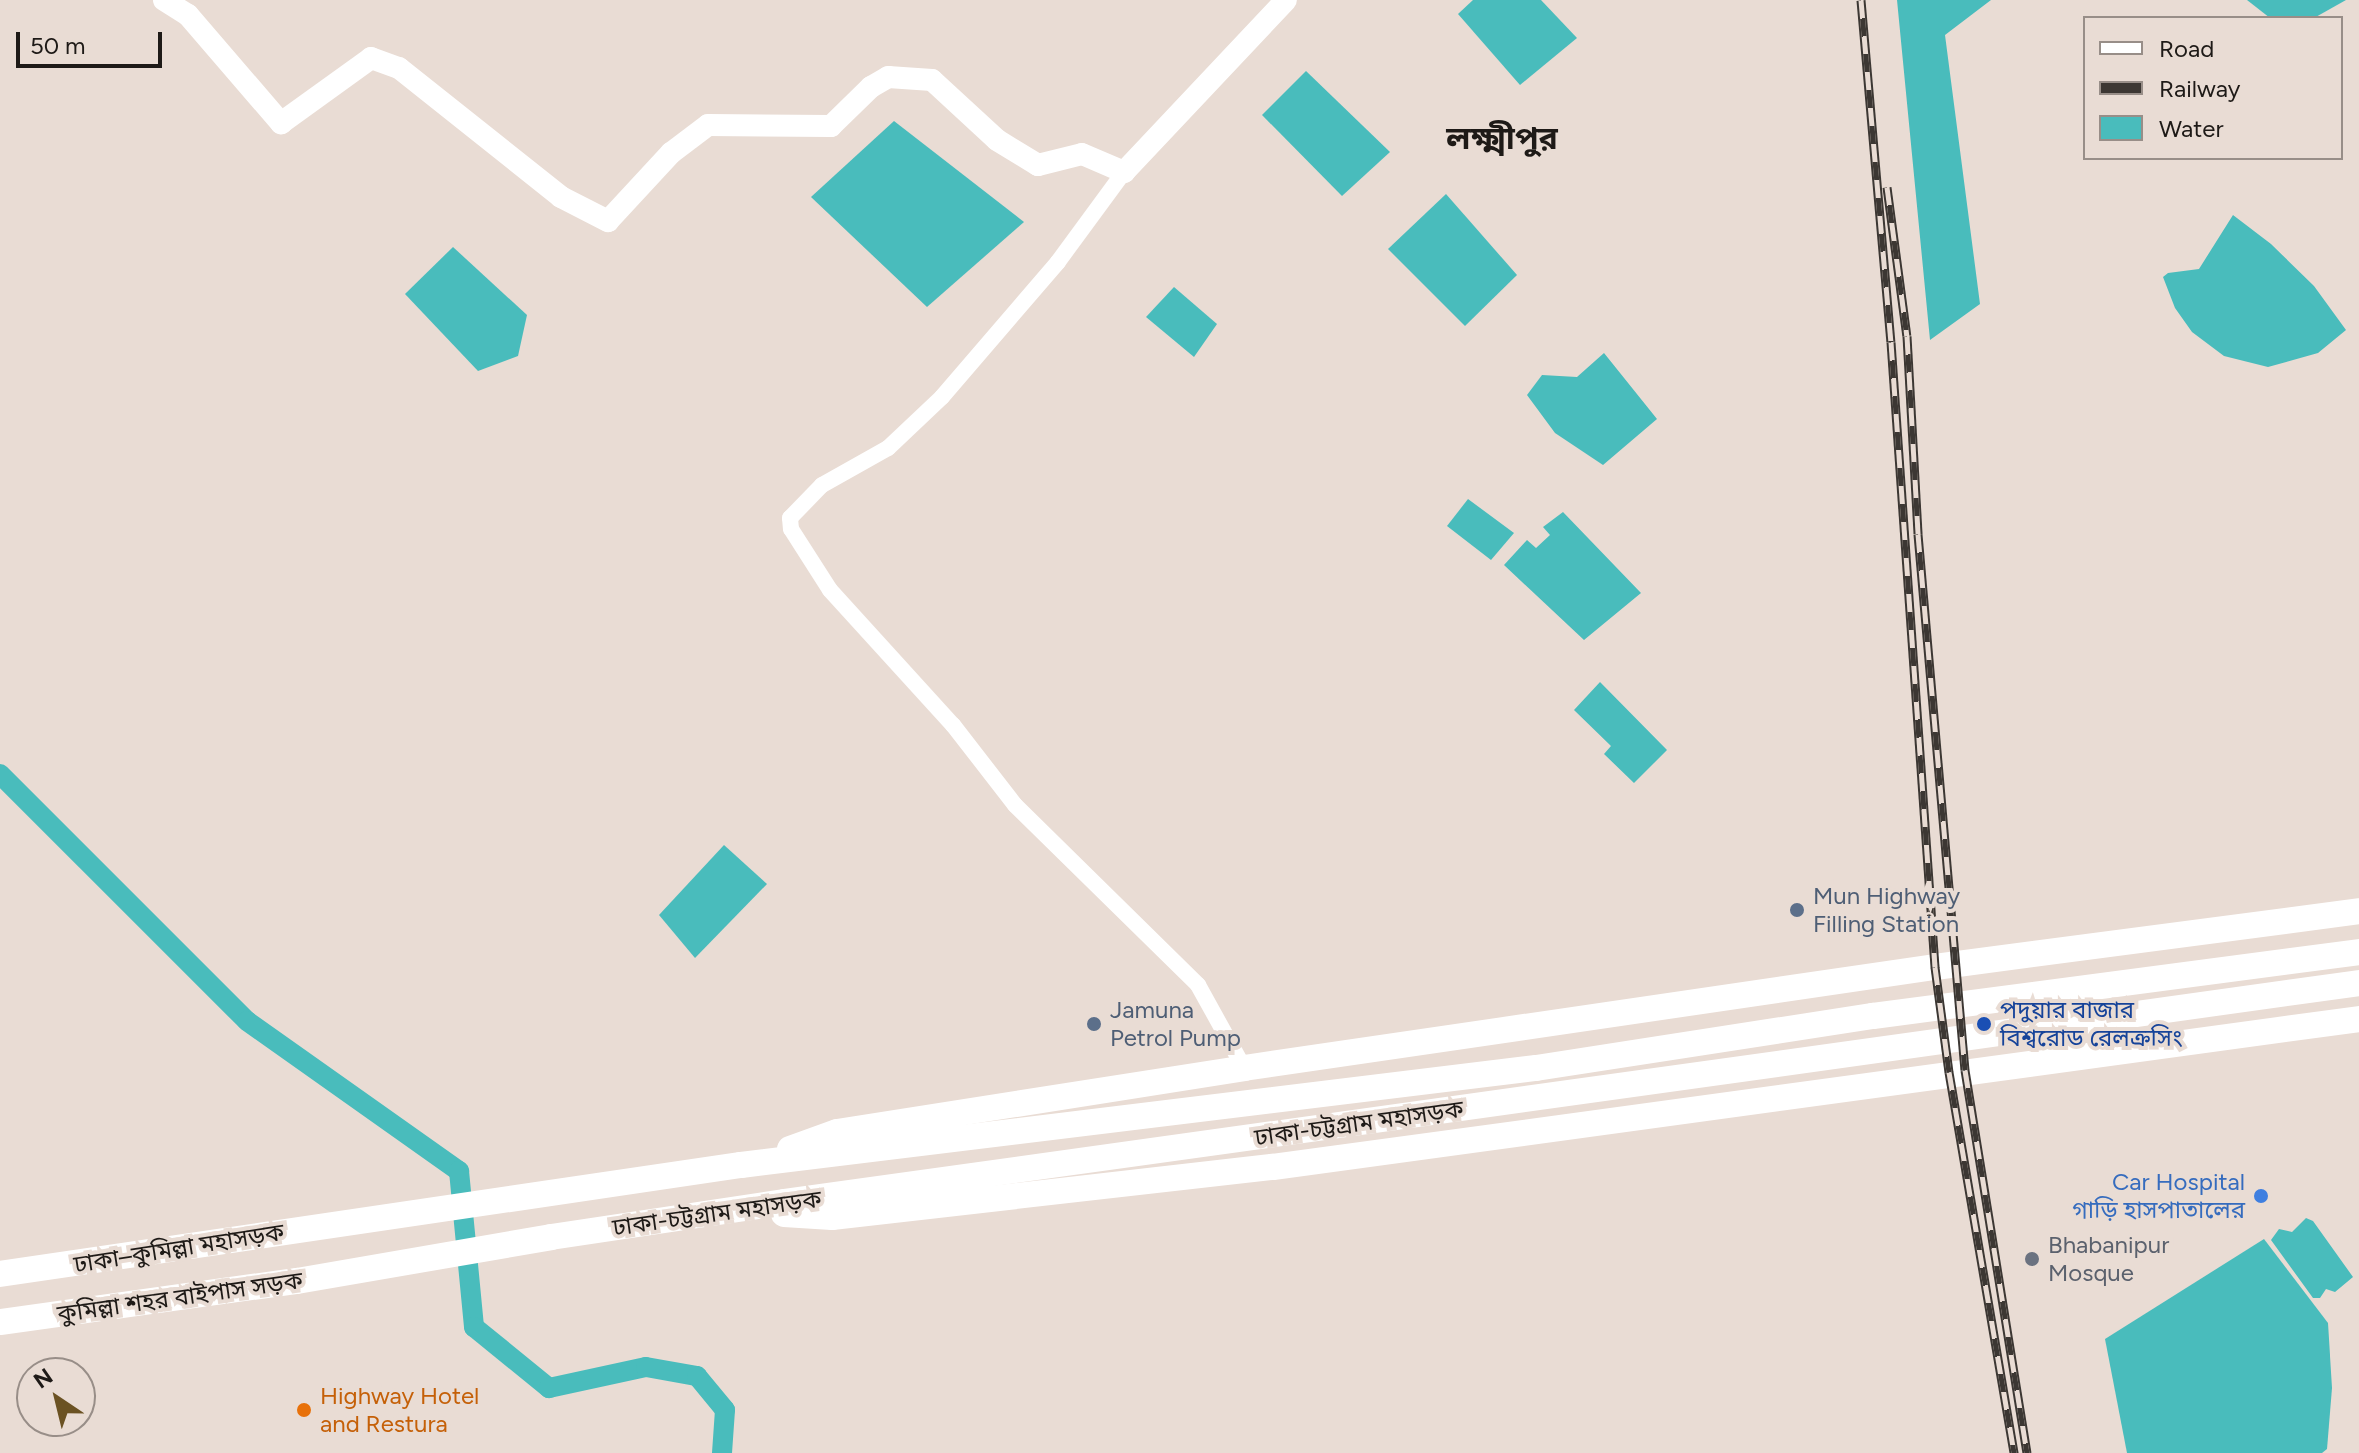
<!DOCTYPE html>
<meta charset="utf-8">
<style>
body{margin:0}
#map{position:relative;width:2359px;height:1453px;overflow:hidden;background:#e9dcd4;font-family:Figtree,"Noto Sans Bengali",sans-serif}
div>[style]{position:absolute}
[style*='--x']{left:calc(var(--x)*1px);top:calc(var(--y)*1px);width:calc(var(--w)*1px);rotate:calc(var(--a)*1deg)}
.water>*{inset:0;background:#49bcbc}
.canal>*{height:20px;margin:-10px;padding:0 10px;transform-origin:10px;border-radius:10px;background:#49bcbc}
.minor>*{height:16px;margin:-8px;padding:0 8px;transform-origin:8px;border-radius:8px;background:#fff}
.secondary>*{height:22px;margin:-11px;padding:0 11px;transform-origin:11px;border-radius:11px;background:#fff}
.trunk>*{height:26px;margin:-13px;padding:0 13px;transform-origin:13px;border-radius:13px;background:#fff}
.rail>*{height:9px;margin-top:-4.5px;transform-origin:0;background:repeating-linear-gradient(90deg,#e9dcd4 0 18px,#3c3733 0 36px);box-sizing:border-box;border-block:2px solid #3c3733}
.dots>*{width:22px;height:22px;translate:-50% -50%;box-sizing:border-box;border:4px solid #e9dcd4;border-radius:50%}
span{translate:-50% -50%;white-space:nowrap;text-align:center;line-height:1.15;-webkit-text-stroke:8px #e9dcd4;paint-order:stroke}
.service-label{font-size:24px;color:#4e5e75}
.left{translate:0 -50%;text-align:left}
.transit-label{font-size:24px;color:#164399}
.street-label{font-size:24px;color:#1e1a17}
.shop-label{font-size:24px;color:#366cbe}
.right{translate:-100% -50%;text-align:right}
.worship-label{font-size:24px;color:#5b616d}
.food-label{font-size:24px;color:#c56008}
.district-label{font-size:32px;color:#1e1a17;font-weight:700}
.legend{position:absolute;left:2083px;top:16px;width:260px;height:144px;box-sizing:border-box;background:#e9dcd4;border:2px solid #988e88;margin:0;padding:10px 14px;list-style:none;font-size:24px;color:#1e1a17}
.legend li{display:flex;align-items:center;gap:16px;height:40px}
.legend b{width:40px;border:2px solid #988e88}
.north{position:absolute;left:16px;top:1357px;width:80px;height:80px;box-sizing:border-box;background:#e9dcd4;border:2px solid #988e88;border-radius:50%;rotate:325deg;font-size:22px;font-weight:700;line-height:32px;text-align:center;color:#1e1a17}
.north::after{content:'';display:block;margin:auto;width:28px;height:36px;background:#6b5223;clip-path:polygon(50% 0,100% 100%,50% 72%,0 100%)}
.scale{position:absolute;left:16px;top:32px;width:146px;height:36px;box-sizing:border-box;border:4px solid #1e1a17;border-top:0;padding-left:10px;font-size:24px;line-height:28px;white-space:nowrap;color:#1e1a17;-webkit-text-stroke:6px #e9dcd4;paint-order:stroke}
</style>
<div id="map">
<div class="water">
<i style="clip-path:polygon(1473px 0,1541px 0,1577px 38px,1520px 85px,1458px 14px)"></i>
<i style="clip-path:polygon(1897px 0,1991px 0,1945px 35px,1980px 304px,1930px 340px)"></i>
<i style="clip-path:polygon(2247px 0,2346px 0,2314px 18px,2270px 18px)"></i>
<i style="clip-path:polygon(1306px 71px,1390px 152px,1342px 196px,1262px 115px)"></i>
<i style="clip-path:polygon(894px 121px,1024px 222px,927px 307px,811px 197px)"></i>
<i style="clip-path:polygon(1446px 194px,1517px 275px,1465px 326px,1388px 249px)"></i>
<i style="clip-path:polygon(2233px 215px,2271px 244px,2314px 286px,2346px 330px,2318px 353px,2268px 367px,2224px 356px,2192px 332px,2175px 308px,2163px 277px,2168px 273px,2199px 269px)"></i>
<i style="clip-path:polygon(453px 247px,527px 315px,518px 356px,478px 371px,405px 294px)"></i>
<i style="clip-path:polygon(1174px 287px,1217px 324px,1194px 357px,1146px 317px)"></i>
<i style="clip-path:polygon(1604px 353px,1657px 419px,1603px 465px,1555px 433px,1527px 395px,1542px 375px,1577px 377px)"></i>
<i style="clip-path:polygon(1468px 499px,1514px 533px,1491px 560px,1447px 526px)"></i>
<i style="clip-path:polygon(1563px 512px,1641px 593px,1584px 640px,1504px 565px,1527px 540px,1536px 548px,1550px 535px,1543px 527px)"></i>
<i style="clip-path:polygon(1600px 682px,1667px 750px,1634px 783px,1604px 754px,1611px 746px,1574px 710px)"></i>
<i style="clip-path:polygon(724px 845px,767px 884px,695px 958px,659px 915px)"></i>
<i style="clip-path:polygon(2306px 1218px,2313px 1221px,2353px 1277px,2335px 1292px,2326px 1289px,2320px 1298px,2313px 1298px,2271px 1240px,2279px 1229px,2292px 1232px)"></i>
<i style="clip-path:polygon(2264px 1239px,2328px 1323px,2332px 1388px,2327px 1449px,2322px 1453px,2127px 1453px,2105px 1339px)"></i>
</div>
<div class="canal">
<i style="--x:0;--y:774;--w:349;--a:45"></i>
<i style="--x:247;--y:1021;--w:260;--a:35.3"></i>
<i style="--x:459;--y:1171;--w:157;--a:84.5"></i>
<i style="--x:474;--y:1327;--w:97;--a:39.1"></i>
<i style="--x:549;--y:1388;--w:99;--a:-12.2"></i>
<i style="--x:646;--y:1367;--w:52;--a:10"></i>
<i style="--x:697;--y:1376;--w:44;--a:50.5"></i>
<i style="--x:725;--y:1410;--w:43;--a:94"></i>
</div>
<div class="minor">
<i style="--x:1124;--y:172;--w:112;--a:126.3"></i>
<i style="--x:1058;--y:262;--w:178;--a:130.7"></i>
<i style="--x:942;--y:397;--w:74;--a:136.6"></i>
<i style="--x:888;--y:448;--w:76;--a:150.7"></i>
<i style="--x:822;--y:485;--w:46;--a:134.1"></i>
<i style="--x:790;--y:518;--w:11;--a:85"></i>
<i style="--x:791;--y:529;--w:72;--a:57.4"></i>
<i style="--x:830;--y:590;--w:183;--a:47.7"></i>
<i style="--x:953;--y:725;--w:101;--a:52.2"></i>
<i style="--x:1015;--y:805;--w:257;--a:44.5"></i>
<i style="--x:1198;--y:985;--w:95;--a:61"></i>
</div>
<div class="secondary">
<i style="--x:164;--y:0;--w:28;--a:32"></i>
<i style="--x:188;--y:15;--w:143;--a:49.3"></i>
<i style="--x:281;--y:123;--w:111;--a:-35.8"></i>
<i style="--x:371;--y:58;--w:30;--a:20"></i>
<i style="--x:399;--y:68;--w:207;--a:38.5"></i>
<i style="--x:561;--y:197;--w:53;--a:27.1"></i>
<i style="--x:608;--y:221;--w:93;--a:-47.2"></i>
<i style="--x:671;--y:153;--w:46;--a:-37.1"></i>
<i style="--x:708;--y:125;--w:123;--a:0.5"></i>
<i style="--x:831;--y:126;--w:56;--a:-44.3"></i>
<i style="--x:871;--y:87;--w:20;--a:-30"></i>
<i style="--x:888;--y:77;--w:44;--a:3.9"></i>
<i style="--x:932;--y:80;--w:88;--a:42.7"></i>
<i style="--x:997;--y:140;--w:48;--a:31.4"></i>
<i style="--x:1038;--y:165;--w:45;--a:-14"></i>
<i style="--x:1082;--y:154;--w:46;--a:23.2"></i>
<i style="--x:1124;--y:172;--w:236;--a:-46.7"></i>
</div>
<div class="trunk">
<i style="--x:790;--y:1149;--w:50;--a:-19.9"></i>
<i style="--x:837;--y:1132;--w:412;--a:-8.9"></i>
<i style="--x:1244;--y:1068;--w:698;--a:-8.32"></i>
<i style="--x:1935;--y:967;--w:428;--a:-7.5"></i>
<i style="--x:784;--y:1214;--w:48;--a:3.6"></i>
<i style="--x:832;--y:1217;--w:444;--a:-6.5"></i>
<i style="--x:1273;--y:1167;--w:1096;--a:-7.76"></i>
<i style="--x:0;--y:1274;--w:749;--a:-8.37"></i>
<i style="--x:741;--y:1165;--w:801;--a:-6.96"></i>
<i style="--x:1536;--y:1068;--w:341;--a:-8.8"></i>
<i style="--x:1873;--y:1016;--w:490;--a:-7.5"></i>
<i style="--x:0;--y:1322;--w:300;--a:-7.9"></i>
<i style="--x:297;--y:1281;--w:258;--a:-9.8"></i>
<i style="--x:551;--y:1237;--w:237;--a:-8.5"></i>
<i style="--x:785;--y:1202;--w:1589;--a:-7.92"></i>
</div>
<div class="rail">
<i style="--x:1861;--y:0;--w:343;--a:85"></i>
<i style="--x:1891;--y:342;--w:627;--a:85.97"></i>
<i style="--x:1935;--y:967;--w:106;--a:82.4"></i>
<i style="--x:1949;--y:1072;--w:387;--a:80.3"></i>
<i style="--x:1887;--y:187;--w:150;--a:82.4"></i>
<i style="--x:1907;--y:336;--w:198;--a:86.8"></i>
<i style="--x:1918;--y:534;--w:538;--a:84.99"></i>
<i style="--x:1965;--y:1070;--w:388;--a:80.8"></i>
</div>
<div class="dots">
<i style="left:1797px;top:910px;background:#5c6f8a"></i>
<i style="left:1094px;top:1024px;background:#5c6f8a"></i>
<i style="left:1984px;top:1024px;background:#1a4fb4"></i>
<i style="left:2261px;top:1196px;background:#3f7fe0"></i>
<i style="left:2032px;top:1259px;background:#6b7280"></i>
<i style="left:304px;top:1410px;background:#e8710a"></i>
</div>
<div class="service-label">
<span class="left" style="left:1813px;top:910px">Mun Highway<br>Filling Station</span>
<span class="left" style="left:1110px;top:1024px">Jamuna<br>Petrol Pump</span>
</div>
<div class="transit-label">
<span class="left" style="left:2000px;top:1024px">পদুয়ার বাজার<br>বিশ্বরোড রেলক্রসিং</span>
</div>
<div class="street-label">
<span style="left:1359px;top:1123px;rotate:-8deg">ঢাকা-চট্টগ্রাম মহাসড়ক</span>
<span style="left:717px;top:1213px;rotate:-8deg">ঢাকা-চট্টগ্রাম মহাসড়ক</span>
<span style="left:179px;top:1248px;rotate:-9deg">ঢাকা–কুমিল্লা মহাসড়ক</span>
<span style="left:180px;top:1297px;rotate:-8deg">কুমিল্লা শহর বাইপাস সড়ক</span>
</div>
<div class="shop-label">
<span class="right" style="left:2245px;top:1196px">Car Hospital<br>গাড়ি হাসপাতালের</span>
</div>
<div class="worship-label">
<span class="left" style="left:2048px;top:1259px">Bhabanipur<br>Mosque</span>
</div>
<div class="food-label">
<span class="left" style="left:320px;top:1410px">Highway Hotel<br>and Restura</span>
</div>
<div class="district-label">
<span style="left:1502px;top:138px">লক্ষ্মীপুর</span>
</div>
<ul class="legend">
<li><b style="height:10px;background:#fff"></b>Road</li>
<li><b style="height:10px;background:#3c3733"></b>Railway</li>
<li><b style="height:22px;background:#49bcbc"></b>Water</li>
</ul>
<div class="north">N</div>
<div class="scale">50 m</div>
</div>
